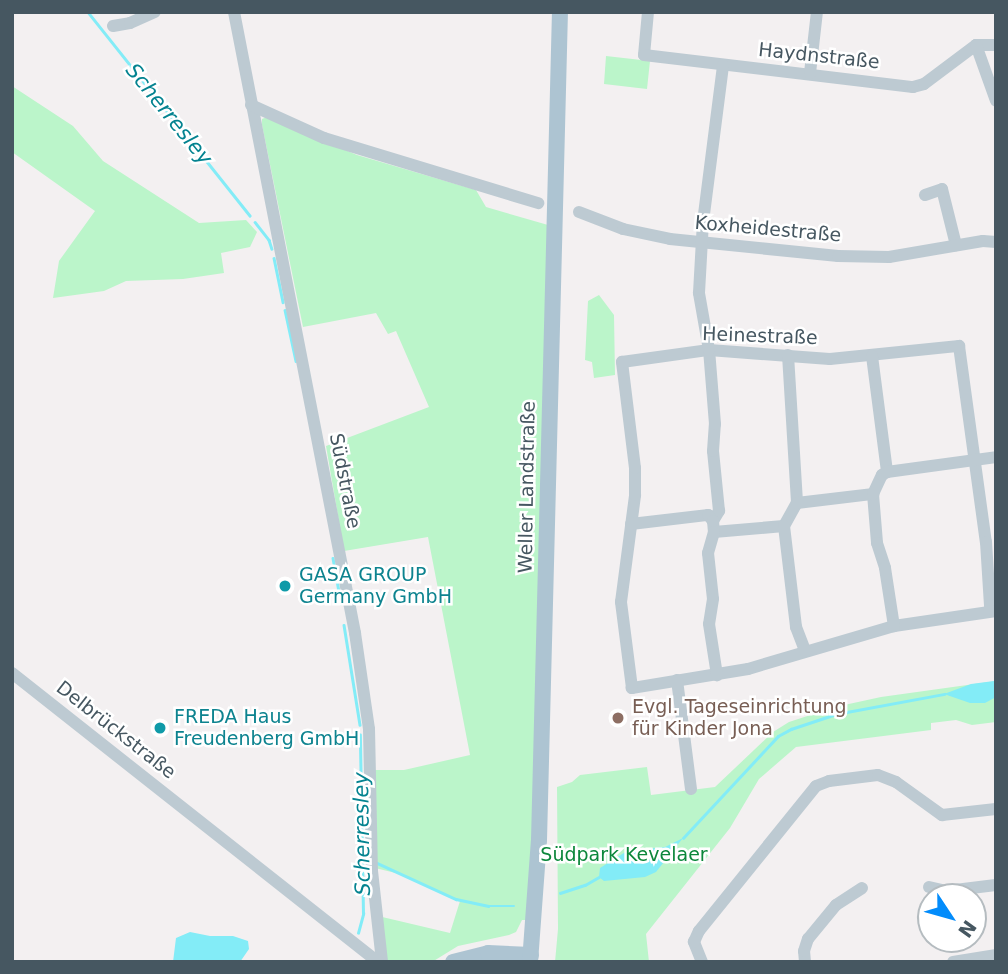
<!DOCTYPE html>
<meta charset="utf-8">
<style>
body{margin:0}
#map{position:relative;width:1008px;height:974px;overflow:hidden;background:#f3f0f1;font-family:"DejaVu Sans",sans-serif}
div>[style]{position:absolute}
[style*='--x']{left:calc(var(--x)*1px);top:calc(var(--y)*1px);width:calc(var(--w)*1px);rotate:calc(var(--a)*1deg)}
.green>*{inset:0;background:#bbf5ca}
.water>*{inset:0;background:#83ecf7}
.stream>*{height:2.5px;margin:-1.25px;padding:0 1.25px;transform-origin:1.25px;border-radius:1.25px;background:#83ecf7}
.minor>*{height:12px;margin:-6px;padding:0 6px;transform-origin:6px;border-radius:6px;background:#bdcad2}
.major>*{height:16px;margin:-8px;padding:0 8px;transform-origin:8px;border-radius:8px;background:#adc4d2}
.dots>*{width:19px;height:19px;translate:-50% -50%;box-sizing:border-box;border:4px solid #fff;border-radius:50%}
span{translate:-50% -50%;white-space:nowrap;text-align:center;line-height:1.15;-webkit-text-stroke:5px #fff;paint-order:stroke}
.street-label{font-size:19px;color:#465761}
.culture-label{font-size:19px;color:#0d838f}
.left{translate:0 -50%;text-align:left}
.education-label{font-size:19px;color:#785e54}
.park-label{font-size:19px;color:#0c873b}
.water-label{font-size:21px;color:#048390;font-style:italic}
.frame{position:absolute;inset:0;border:14px solid #465761;pointer-events:none}
.north{position:absolute;left:917px;top:883px;width:70px;height:70px;box-sizing:border-box;background:#fff;border:2px solid #b5bcc0;border-radius:50%;rotate:126deg;font-size:19px;font-weight:700;line-height:28px;text-align:center;color:#465761}
.north::after{content:'';display:block;margin:auto;width:24px;height:32px;background:#038cfb;clip-path:polygon(50% 0,100% 100%,50% 72%,0 100%)}
</style>
<div id="map">
<div class="green">
<i style="clip-path:polygon(606px 56px,650px 61px,647px 89px,604px 84px)"></i>
<i style="clip-path:polygon(12px 86px,73px 126px,103px 161px,199px 223px,246px 220px,257px 232px,250px 247px,221px 253px,224px 273px,183px 279px,126px 281px,104px 291px,53px 298px,59px 261px,95px 211px,12px 152px)"></i>
<i style="clip-path:polygon(267px 117px,357px 155px,476px 190px,486px 207px,548px 225px,535px 789px,527px 920px,522px 920px,516px 932px,509px 935px,458px 946px,432px 962px,386px 962px,378px 916px,450px 933px,460px 901px,404px 875px,375px 868px,374px 770px,404px 770px,470px 755px,428px 537px,344px 551px,326px 446px,429px 407px,396px 331px,388px 334px,376px 313px,303px 327px,262px 125px,262px 119px)"></i>
<i style="clip-path:polygon(599px 295px,614px 315px,615px 375px,594px 378px,592px 362px,585px 360px,588px 301px)"></i>
<i style="clip-path:polygon(996px 681px,996px 722px,972px 725px,956px 720px,931px 723px,931px 730px,796px 747px,759px 779px,730px 828px,646px 934px,649px 962px,555px 962px,558px 929px,557px 787px,572px 782px,580px 775px,647px 767px,651px 795px,715px 787px,773px 732px,789px 722px,835px 707px,881px 697px)"></i>
</div>
<div class="water">
<i style="clip-path:polygon(994px 681px,996px 697px,985px 703px,970px 703px,944px 694px,971px 684px)"></i>
<i style="clip-path:polygon(683px 838px,656px 872px,645px 877px,604px 881px,599px 877px,600px 868px,627px 851px,665px 847px)"></i>
<i style="clip-path:polygon(190px 932px,210px 936px,233px 936px,248px 941px,249px 949px,240px 962px,173px 962px,176px 938px)"></i>
</div>
<div class="stream">
<i style="--x:88;--y:12;--w:260;--a:51.5"></i>
<i style="--x:255;--y:222;--w:23;--a:52"></i>
<i style="--x:269;--y:240;--w:9;--a:72"></i>
<i style="--x:274;--y:258;--w:45;--a:78.4"></i>
<i style="--x:285;--y:310;--w:52;--a:77.8"></i>
<i style="--x:333;--y:558;--w:46;--a:79.9"></i>
<i style="--x:344;--y:625;--w:101;--a:80.9"></i>
<i style="--x:683;--y:838;--w:139;--a:-47"></i>
<i style="--x:778;--y:736;--w:15;--a:-28"></i>
<i style="--x:791;--y:729;--w:47;--a:-18.4"></i>
<i style="--x:836;--y:714;--w:110;--a:-10.5"></i>
<i style="--x:377;--y:863;--w:87;--a:24.5"></i>
<i style="--x:456;--y:899;--w:33;--a:12"></i>
<i style="--x:488;--y:906;--w:26;--a:0"></i>
<i style="--x:560;--y:893;--w:26;--a:-18"></i>
<i style="--x:585;--y:885;--w:16;--a:-30"></i>
<i style="--x:358;--y:933;--w:20;--a:-75"></i>
<i style="--x:363;--y:914;--w:179;--a:-91"></i>
</div>
<div class="minor">
<i style="--x:234;--y:12;--w:633;--a:78.97"></i>
<i style="--x:355;--y:633;--w:97;--a:81.7"></i>
<i style="--x:369;--y:729;--w:142;--a:88.8"></i>
<i style="--x:372;--y:871;--w:92;--a:83.7"></i>
<i style="--x:648;--y:12;--w:43;--a:95.3"></i>
<i style="--x:644;--y:55;--w:271;--a:6.8"></i>
<i style="--x:913;--y:87;--w:11;--a:-15"></i>
<i style="--x:924;--y:84;--w:65;--a:-36.9"></i>
<i style="--x:976;--y:45;--w:20;--a:0"></i>
<i style="--x:113;--y:26;--w:17;--a:-10"></i>
<i style="--x:130;--y:23;--w:27;--a:-24"></i>
<i style="--x:976;--y:45;--w:59;--a:70.3"></i>
<i style="--x:810;--y:73;--w:61;--a:-83.5"></i>
<i style="--x:251;--y:105;--w:80;--a:24.3"></i>
<i style="--x:324;--y:138;--w:224;--a:16.9"></i>
<i style="--x:925;--y:195;--w:18;--a:-19"></i>
<i style="--x:942;--y:189;--w:58;--a:76"></i>
<i style="--x:579;--y:212;--w:47;--a:21.1"></i>
<i style="--x:623;--y:229;--w:48;--a:12"></i>
<i style="--x:670;--y:239;--w:169;--a:5.8"></i>
<i style="--x:838;--y:256;--w:51;--a:1.1"></i>
<i style="--x:889;--y:257;--w:95;--a:-9.7"></i>
<i style="--x:983;--y:241;--w:13;--a:4"></i>
<i style="--x:959;--y:346;--w:198;--a:82.2"></i>
<i style="--x:986;--y:542;--w:64;--a:86.4"></i>
<i style="--x:990;--y:606;--w:8;--a:40"></i>
<i style="--x:996;--y:611;--w:103;--a:171.6"></i>
<i style="--x:894;--y:626;--w:152;--a:163.6"></i>
<i style="--x:748;--y:669;--w:118;--a:170.7"></i>
<i style="--x:632;--y:688;--w:87;--a:-97.3"></i>
<i style="--x:621;--y:602;--w:108;--a:-82.5"></i>
<i style="--x:635;--y:495;--w:27;--a:-90"></i>
<i style="--x:635;--y:468;--w:107;--a:-97"></i>
<i style="--x:622;--y:362;--w:88;--a:-7.9"></i>
<i style="--x:709;--y:350;--w:121;--a:4.3"></i>
<i style="--x:830;--y:359;--w:130;--a:-5.8"></i>
<i style="--x:788;--y:355;--w:148;--a:86.5"></i>
<i style="--x:872;--y:356;--w:117;--a:82.6"></i>
<i style="--x:873;--y:494;--w:49;--a:85.3"></i>
<i style="--x:877;--y:543;--w:26;--a:72"></i>
<i style="--x:885;--y:568;--w:59;--a:81.2"></i>
<i style="--x:713;--y:521;--w:12;--a:-59"></i>
<i style="--x:719;--y:511;--w:60;--a:-95.7"></i>
<i style="--x:713;--y:451;--w:27;--a:-86"></i>
<i style="--x:715;--y:424;--w:74;--a:-94.6"></i>
<i style="--x:709;--y:350;--w:58;--a:-100"></i>
<i style="--x:699;--y:293;--w:71;--a:-86.8"></i>
<i style="--x:703;--y:222;--w:158;--a:-82.7"></i>
<i style="--x:631;--y:524;--w:78;--a:-6.7"></i>
<i style="--x:708;--y:515;--w:8;--a:50"></i>
<i style="--x:713;--y:521;--w:11;--a:85"></i>
<i style="--x:714;--y:532;--w:70;--a:-4.9"></i>
<i style="--x:784;--y:526;--w:26;--a:-61"></i>
<i style="--x:797;--y:503;--w:77;--a:-6.8"></i>
<i style="--x:873;--y:494;--w:21;--a:-65"></i>
<i style="--x:882;--y:475;--w:6;--a:-31"></i>
<i style="--x:887;--y:472;--w:110;--a:-7.8"></i>
<i style="--x:784;--y:526;--w:102;--a:83.2"></i>
<i style="--x:796;--y:627;--w:26;--a:69"></i>
<i style="--x:714;--y:532;--w:22;--a:106"></i>
<i style="--x:708;--y:553;--w:46;--a:83.8"></i>
<i style="--x:713;--y:599;--w:25;--a:99"></i>
<i style="--x:709;--y:624;--w:52;--a:81.1"></i>
<i style="--x:12;--y:673;--w:466;--a:38.3"></i>
<i style="--x:677;--y:680;--w:110;--a:82.7"></i>
<i style="--x:929;--y:887;--w:18;--a:13"></i>
<i style="--x:947;--y:891;--w:49;--a:-7"></i>
<i style="--x:702;--y:962;--w:22;--a:-112"></i>
<i style="--x:694;--y:942;--w:12;--a:-66"></i>
<i style="--x:699;--y:931;--w:186;--a:-51.1"></i>
<i style="--x:816;--y:786;--w:14;--a:-21"></i>
<i style="--x:829;--y:781;--w:49;--a:-7"></i>
<i style="--x:878;--y:775;--w:19;--a:21"></i>
<i style="--x:896;--y:782;--w:57;--a:35.7"></i>
<i style="--x:942;--y:815;--w:54;--a:-6.3"></i>
<i style="--x:805;--y:962;--w:11;--a:-95"></i>
<i style="--x:804;--y:951;--w:13;--a:-72"></i>
<i style="--x:808;--y:939;--w:44;--a:-50.5"></i>
<i style="--x:836;--y:905;--w:31;--a:-33"></i>
<i style="--x:953;--y:962;--w:44;--a:-9.2"></i>
</div>
<div class="major">
<i style="--x:453;--y:962;--w:36;--a:-14"></i>
<i style="--x:488;--y:953;--w:43;--a:2.7"></i>
<i style="--x:530;--y:962;--w:122;--a:-85.8"></i>
<i style="--x:539;--y:840;--w:828;--a:-88.55"></i>
</div>
<div class="dots">
<i style="left:285px;top:586px;background:#0f9aa8"></i>
<i style="left:618px;top:718px;background:#8d6e63"></i>
<i style="left:160px;top:728px;background:#0f9aa8"></i>
</div>
<div class="street-label">
<span style="left:819px;top:56px;rotate:6deg">Haydnstraße</span>
<span style="left:768px;top:229px;rotate:5deg">Koxheidestraße</span>
<span style="left:760px;top:336px;rotate:2deg">Heinestraße</span>
<span style="left:345px;top:481px;rotate:79deg">Südstraße</span>
<span style="left:527px;top:487px;rotate:-89deg">Weller Landstraße</span>
<span style="left:116px;top:730px;rotate:38deg">Delbrückstraße</span>
</div>
<div class="culture-label">
<span class="left" style="left:299px;top:586px">GASA GROUP<br>Germany GmbH</span>
<span class="left" style="left:174px;top:728px">FREDA Haus<br>Freudenberg GmbH</span>
</div>
<div class="education-label">
<span class="left" style="left:632px;top:718px">Evgl. Tageseinrichtung<br>für Kinder Jona</span>
</div>
<div class="park-label">
<span style="left:624px;top:855px">Südpark Kevelaer</span>
</div>
<div class="water-label">
<span style="left:169px;top:114px;rotate:51deg">Scherresley</span>
<span style="left:362px;top:834px;rotate:-91deg">Scherresley</span>
</div>
<div class="frame"></div>
<div class="north">N</div>
</div>
